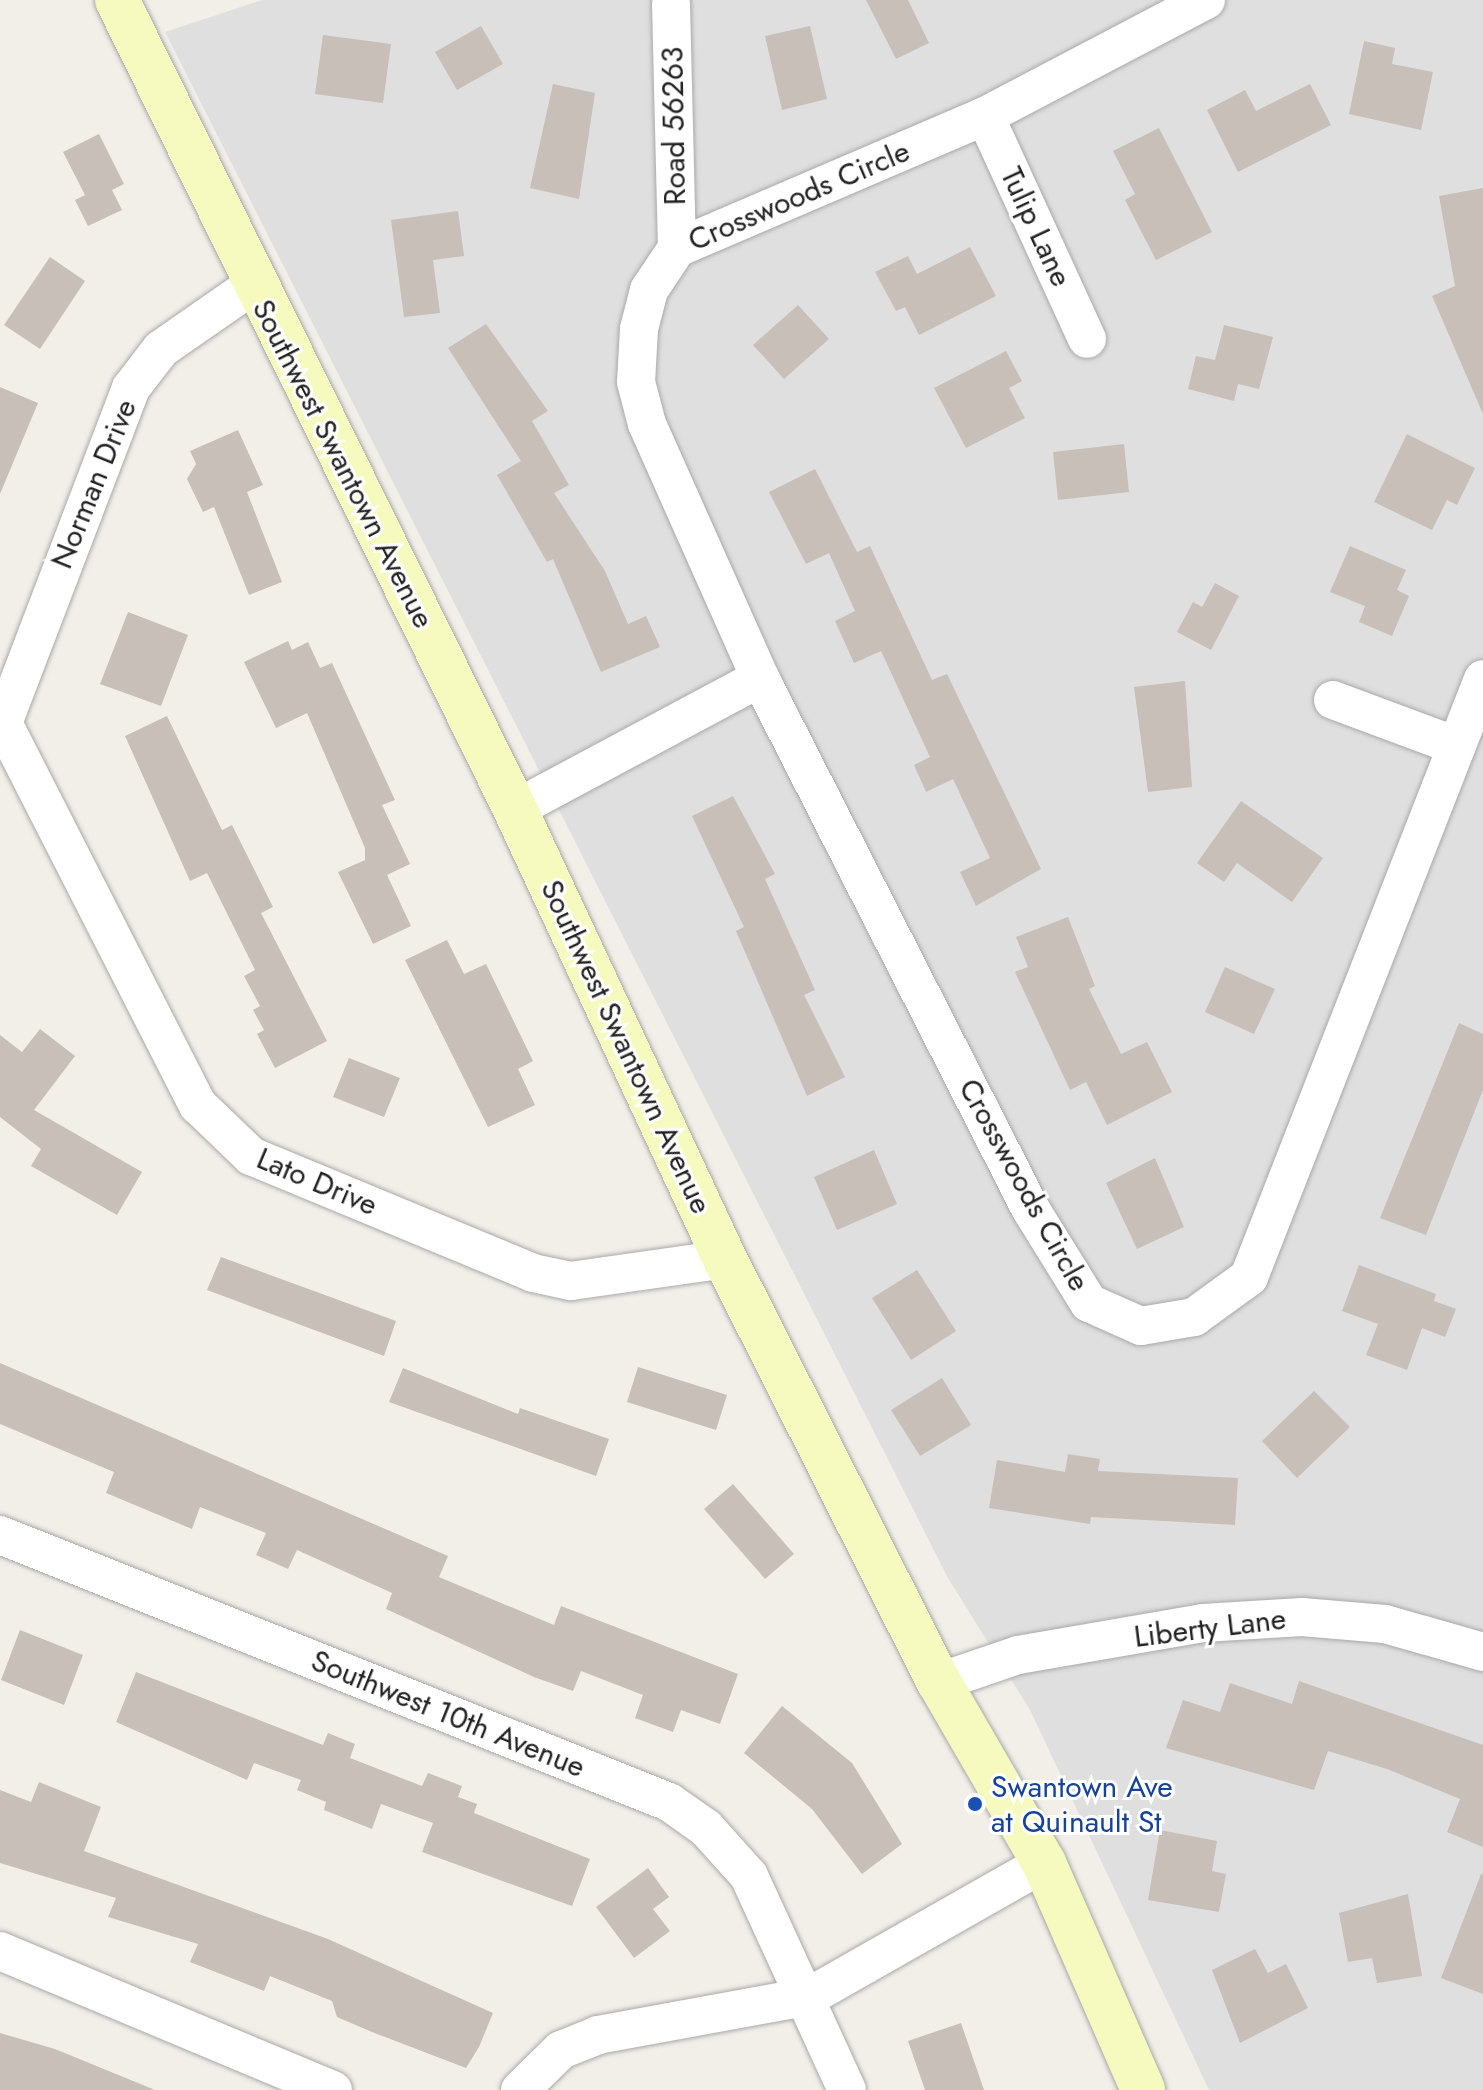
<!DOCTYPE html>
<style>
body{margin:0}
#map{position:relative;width:1483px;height:2090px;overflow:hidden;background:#f2efe9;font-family:Jost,sans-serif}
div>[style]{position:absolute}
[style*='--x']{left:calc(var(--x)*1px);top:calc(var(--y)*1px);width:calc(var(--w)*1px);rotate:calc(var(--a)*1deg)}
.residential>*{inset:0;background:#e0dfdf}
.building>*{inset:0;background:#c7bfb8}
.roads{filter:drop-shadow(0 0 2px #a9a9a9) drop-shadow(0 0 2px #a9a9a9)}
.street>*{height:38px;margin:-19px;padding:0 19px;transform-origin:19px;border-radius:19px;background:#fff}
.secondary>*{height:44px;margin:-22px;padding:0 22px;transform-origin:22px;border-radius:22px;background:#f7fabf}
.dots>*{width:22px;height:22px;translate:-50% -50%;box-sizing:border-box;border:4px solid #fff;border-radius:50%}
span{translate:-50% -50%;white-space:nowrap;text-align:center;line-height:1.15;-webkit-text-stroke:6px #fff;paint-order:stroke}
.street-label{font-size:30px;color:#222}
.transit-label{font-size:30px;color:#164399}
.left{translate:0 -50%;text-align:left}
</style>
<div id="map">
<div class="residential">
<i style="clip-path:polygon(262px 0,1483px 0,1483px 2090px,1209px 2090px,1030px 1710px,948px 1578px,165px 32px)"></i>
</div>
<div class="building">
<i style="clip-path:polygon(866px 0,908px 0,929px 43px,896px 59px)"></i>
<i style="clip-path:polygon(481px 26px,503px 64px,457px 90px,435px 52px)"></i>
<i style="clip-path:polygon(810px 26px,827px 99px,782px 110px,765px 36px)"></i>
<i style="clip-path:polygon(323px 35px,391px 44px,383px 103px,315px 94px)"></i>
<i style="clip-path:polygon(1364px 41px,1395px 48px,1392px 64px,1433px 72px,1421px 130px,1349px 114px)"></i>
<i style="clip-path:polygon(553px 84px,595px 93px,579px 199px,530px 188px)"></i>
<i style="clip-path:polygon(1310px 84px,1331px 125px,1238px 172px,1207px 110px,1245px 90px,1256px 111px)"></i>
<i style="clip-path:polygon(1159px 128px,1212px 232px,1156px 260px,1125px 200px,1135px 194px,1113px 151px)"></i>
<i style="clip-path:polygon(99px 134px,124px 184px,112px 190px,122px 210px,88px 226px,75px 200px,85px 195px,63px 152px)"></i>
<i style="clip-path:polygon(1483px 188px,1483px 414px,1432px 296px,1455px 286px,1439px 196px)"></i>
<i style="clip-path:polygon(458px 211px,464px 256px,433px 260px,440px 313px,404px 317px,391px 220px)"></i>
<i style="clip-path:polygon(970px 247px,996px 296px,919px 335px,905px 307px,896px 311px,875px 272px,908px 256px,917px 274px)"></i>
<i style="clip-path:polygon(50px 257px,85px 281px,40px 349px,4px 325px)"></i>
<i style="clip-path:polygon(798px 305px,829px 339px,784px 379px,753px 345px)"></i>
<i style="clip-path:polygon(486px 324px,548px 411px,532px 421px,569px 485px,554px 493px,605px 571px,628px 624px,646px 616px,660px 647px,601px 672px,553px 559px,547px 562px,497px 475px,521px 461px,448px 348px)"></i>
<i style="clip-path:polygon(1224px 325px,1273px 337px,1259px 389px,1238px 384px,1234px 401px,1188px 389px,1196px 356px,1215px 360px)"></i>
<i style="clip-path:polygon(1006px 351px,1022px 381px,1009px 388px,1025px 418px,966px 448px,934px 388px)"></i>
<i style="clip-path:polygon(0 387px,38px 403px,0 494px)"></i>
<i style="clip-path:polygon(238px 430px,263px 485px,247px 492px,282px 582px,249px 595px,214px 507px,203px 512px,187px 479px,196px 464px,190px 451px)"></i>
<i style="clip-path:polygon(1407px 434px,1475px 468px,1457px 505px,1447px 500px,1432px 530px,1374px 502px)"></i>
<i style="clip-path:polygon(1124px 444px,1129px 492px,1058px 500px,1053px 452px)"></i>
<i style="clip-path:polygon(815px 469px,857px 552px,870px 546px,932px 680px,947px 674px,1041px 869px,976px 906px,960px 872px,990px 858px,953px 779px,926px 792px,914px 765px,930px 757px,881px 651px,854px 663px,835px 621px,855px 611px,829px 553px,806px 564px,769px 492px)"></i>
<i style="clip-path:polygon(1350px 546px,1406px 570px,1397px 590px,1409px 596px,1392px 636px,1359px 622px,1365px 606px,1330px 592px)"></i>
<i style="clip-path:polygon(1215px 583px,1239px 596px,1211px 650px,1177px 632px,1193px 602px,1202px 607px)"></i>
<i style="clip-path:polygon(128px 612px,188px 635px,161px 706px,100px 684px)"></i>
<i style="clip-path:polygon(288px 641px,292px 650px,308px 642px,320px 668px,332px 663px,395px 800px,382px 805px,410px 864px,387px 875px,411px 926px,373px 944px,338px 872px,365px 860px,365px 848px,307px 713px,276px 728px,244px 662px)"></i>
<i style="clip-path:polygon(1185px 681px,1192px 787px,1148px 792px,1134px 687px)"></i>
<i style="clip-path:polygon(167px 716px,222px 830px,232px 825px,273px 907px,261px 913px,327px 1041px,275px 1068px,257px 1034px,264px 1030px,253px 1010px,260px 1006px,244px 976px,255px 970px,207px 873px,190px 881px,125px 736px)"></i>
<i style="clip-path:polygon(733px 796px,775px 874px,765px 879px,815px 990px,804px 995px,845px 1077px,807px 1096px,736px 931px,744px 927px,692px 816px)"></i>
<i style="clip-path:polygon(1241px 801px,1323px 858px,1292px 902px,1237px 863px,1224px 882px,1197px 863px)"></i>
<i style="clip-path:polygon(1068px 917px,1095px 986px,1089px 989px,1121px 1054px,1147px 1042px,1172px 1092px,1107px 1125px,1086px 1082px,1070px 1090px,1015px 972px,1028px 967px,1016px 937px)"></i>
<i style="clip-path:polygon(447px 940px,464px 974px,486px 964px,533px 1061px,518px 1069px,535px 1105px,488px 1127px,405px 960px)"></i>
<i style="clip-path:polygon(1225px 967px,1275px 989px,1254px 1034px,1205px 1012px)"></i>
<i style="clip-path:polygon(1459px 1023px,1483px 1034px,1483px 1090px,1426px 1235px,1380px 1218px)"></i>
<i style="clip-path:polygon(40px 1029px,75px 1056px,34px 1110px,142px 1172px,117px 1215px,31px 1166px,41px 1149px,0 1117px,0 1035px,22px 1052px)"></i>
<i style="clip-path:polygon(349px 1058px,400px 1078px,384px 1117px,333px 1097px)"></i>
<i style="clip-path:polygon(874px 1150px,897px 1204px,837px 1230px,814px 1177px)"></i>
<i style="clip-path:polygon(1155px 1158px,1184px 1227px,1137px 1249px,1106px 1183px)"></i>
<i style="clip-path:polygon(221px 1257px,396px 1321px,384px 1356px,207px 1290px)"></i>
<i style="clip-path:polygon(1359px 1265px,1436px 1294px,1434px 1301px,1456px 1309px,1445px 1337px,1422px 1328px,1407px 1370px,1366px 1355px,1378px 1324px,1342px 1311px)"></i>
<i style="clip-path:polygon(917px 1270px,956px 1331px,911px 1360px,872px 1298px)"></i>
<i style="clip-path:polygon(0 1363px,448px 1556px,439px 1577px,554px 1625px,561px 1606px,738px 1674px,720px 1724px,681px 1710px,673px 1732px,635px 1718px,643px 1695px,581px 1671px,573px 1691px,534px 1677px,386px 1609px,392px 1593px,297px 1550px,288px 1569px,256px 1555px,266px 1533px,200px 1507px,192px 1529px,106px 1493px,114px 1472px,0 1424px)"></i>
<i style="clip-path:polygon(638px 1367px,727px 1395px,716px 1430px,627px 1402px)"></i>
<i style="clip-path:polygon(403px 1368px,518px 1414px,520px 1408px,609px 1439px,596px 1476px,389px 1402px)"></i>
<i style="clip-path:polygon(942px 1378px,971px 1425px,920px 1456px,891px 1410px)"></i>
<i style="clip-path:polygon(1314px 1391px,1350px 1427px,1297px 1478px,1262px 1441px)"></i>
<i style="clip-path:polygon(1068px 1454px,1100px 1459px,1098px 1471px,1238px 1478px,1235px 1525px,1091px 1517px,1090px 1524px,989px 1508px,997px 1460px,1065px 1472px)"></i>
<i style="clip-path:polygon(733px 1484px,794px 1554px,765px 1579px,704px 1509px)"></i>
<i style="clip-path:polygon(20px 1630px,83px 1655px,64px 1705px,1px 1680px)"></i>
<i style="clip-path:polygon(136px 1672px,323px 1745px,328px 1733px,355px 1744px,350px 1758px,422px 1786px,428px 1773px,462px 1786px,458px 1797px,477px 1804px,474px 1813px,590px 1859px,572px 1906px,422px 1852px,433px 1823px,381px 1804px,372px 1829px,324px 1810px,326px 1802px,297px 1790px,301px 1780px,254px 1763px,247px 1780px,116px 1722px)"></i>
<i style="clip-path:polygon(1299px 1681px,1483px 1745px,1483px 1847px,1447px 1832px,1460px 1799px,1387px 1769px,1328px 1751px,1314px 1790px,1166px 1748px,1183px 1700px,1220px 1712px,1230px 1683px,1292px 1704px)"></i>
<i style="clip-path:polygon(782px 1706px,852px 1763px,902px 1844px,862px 1874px,812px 1809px,744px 1753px)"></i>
<i style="clip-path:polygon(39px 1782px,101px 1807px,84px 1851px,328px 1939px,493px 2013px,479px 2047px,466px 2068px,372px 2032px,337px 2017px,332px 2001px,270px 1976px,264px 1991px,190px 1962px,198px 1944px,108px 1917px,116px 1898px,0 1863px,0 1790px,31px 1802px)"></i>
<i style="clip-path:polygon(1160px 1830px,1217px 1841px,1212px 1871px,1226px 1874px,1219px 1912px,1148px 1900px)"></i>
<i style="clip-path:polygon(648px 1868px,669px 1897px,653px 1909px,670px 1931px,634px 1958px,596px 1907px)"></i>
<i style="clip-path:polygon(1481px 1874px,1483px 1874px,1483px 1994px,1441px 1978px)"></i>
<i style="clip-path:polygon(1408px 1894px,1422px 1976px,1377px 1983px,1372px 1958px,1348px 1962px,1339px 1913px)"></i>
<i style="clip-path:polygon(1255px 1949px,1268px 1973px,1286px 1964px,1308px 2008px,1240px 2043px,1212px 1970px)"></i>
<i style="clip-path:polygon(961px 2023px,984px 2090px,925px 2090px,908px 2041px)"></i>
<i style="clip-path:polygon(0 2033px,55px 2049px,155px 2090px,0 2090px)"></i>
</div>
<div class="roads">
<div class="street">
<i style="--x:1206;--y:0;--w:250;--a:152.3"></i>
<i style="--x:985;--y:116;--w:335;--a:156.8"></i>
<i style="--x:677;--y:248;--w:50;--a:123.7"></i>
<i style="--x:649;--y:290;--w:40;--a:104.4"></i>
<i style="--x:639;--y:329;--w:53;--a:93.2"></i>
<i style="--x:636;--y:382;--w:43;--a:75.3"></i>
<i style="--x:647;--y:424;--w:278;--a:66"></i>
<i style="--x:760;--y:678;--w:595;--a:63"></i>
<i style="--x:1030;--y:1208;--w:112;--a:58.2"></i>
<i style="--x:1089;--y:1303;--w:57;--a:23.9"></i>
<i style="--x:1141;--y:1326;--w:54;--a:-9.6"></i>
<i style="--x:1194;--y:1317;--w:68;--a:-36"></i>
<i style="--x:1249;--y:1277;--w:642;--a:-68.63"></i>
<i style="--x:671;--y:4;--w:244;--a:88.6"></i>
<i style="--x:985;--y:116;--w:245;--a:65.4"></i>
<i style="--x:1333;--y:700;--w:132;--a:20.4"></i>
<i style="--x:3;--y:723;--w:429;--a:63"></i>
<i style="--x:198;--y:1105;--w:74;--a:43.9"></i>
<i style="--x:251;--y:1156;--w:305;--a:22.5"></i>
<i style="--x:533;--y:1273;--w:39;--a:12"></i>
<i style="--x:571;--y:1281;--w:156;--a:-8.1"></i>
<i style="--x:0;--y:731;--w:367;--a:-69.1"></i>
<i style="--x:131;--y:388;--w:49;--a:-52.4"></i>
<i style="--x:161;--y:349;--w:112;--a:-34.8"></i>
<i style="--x:515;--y:809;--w:278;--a:-28.1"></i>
<i style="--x:0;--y:1535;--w:720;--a:21.76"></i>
<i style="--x:669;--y:1802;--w:45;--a:35.1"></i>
<i style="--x:706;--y:1828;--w:64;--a:48.1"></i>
<i style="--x:749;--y:1876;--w:235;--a:65.4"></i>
<i style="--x:939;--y:1682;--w:83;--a:-18.9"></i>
<i style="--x:1018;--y:1655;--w:188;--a:-9.8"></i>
<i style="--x:1203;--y:1623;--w:99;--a:-3.5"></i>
<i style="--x:1302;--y:1617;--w:83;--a:4.8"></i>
<i style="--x:1385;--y:1624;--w:102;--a:15.9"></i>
<i style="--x:0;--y:1951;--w:361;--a:22.7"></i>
<i style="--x:520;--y:2090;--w:57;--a:-44.3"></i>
<i style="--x:561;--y:2050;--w:40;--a:-22"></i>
<i style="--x:598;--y:2035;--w:216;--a:-10.4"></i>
<i style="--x:810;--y:1996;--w:269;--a:-29.6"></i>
</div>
<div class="secondary">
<i style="--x:117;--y:0;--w:902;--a:63.8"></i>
<i style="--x:515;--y:809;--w:497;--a:65"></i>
<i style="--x:725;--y:1259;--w:474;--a:63.2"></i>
<i style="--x:939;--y:1682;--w:209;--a:59.9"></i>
<i style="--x:1044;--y:1863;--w:248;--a:66.4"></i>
</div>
</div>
<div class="dots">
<i style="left:975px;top:1804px;background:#1a4fb4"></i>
</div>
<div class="street-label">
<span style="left:674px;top:126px;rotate:-91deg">Road 56263</span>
<span style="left:799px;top:196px;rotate:-23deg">Crosswoods Circle</span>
<span style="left:1036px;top:227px;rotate:65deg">Tulip Lane</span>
<span style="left:343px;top:464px;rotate:63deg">Southwest Swantown Avenue</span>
<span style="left:94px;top:484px;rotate:-68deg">Norman Drive</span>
<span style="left:626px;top:1047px;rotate:65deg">Southwest Swantown Avenue</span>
<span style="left:317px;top:1182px;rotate:23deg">Lato Drive</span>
<span style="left:1024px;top:1185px;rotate:61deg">Crosswoods Circle</span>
<span style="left:1210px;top:1628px;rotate:-7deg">Liberty Lane</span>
<span style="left:448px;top:1714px;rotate:22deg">Southwest 10th Avenue</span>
</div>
<div class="transit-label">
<span class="left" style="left:991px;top:1804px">Swantown Ave<br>at Quinault St</span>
</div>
</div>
